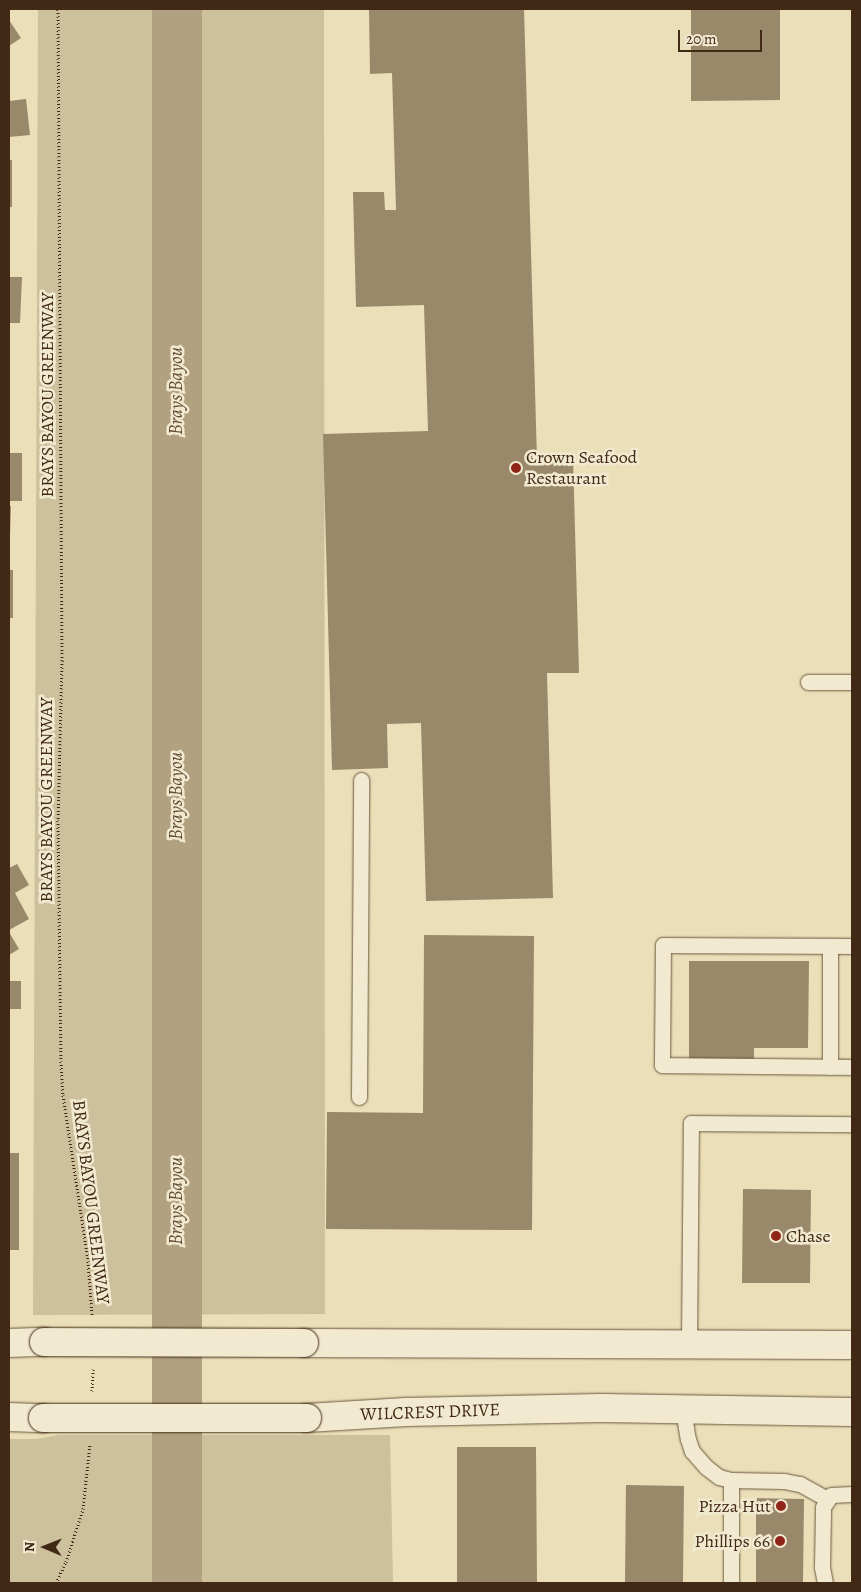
<!DOCTYPE html>
<style>
body{margin:0}
#map{position:relative;width:861px;height:1592px;overflow:hidden;background:#eadfb8;font-family:Alegreya,serif}
div>[style]{position:absolute}
[style*='--x']{left:calc(var(--x)*1px);top:calc(var(--y)*1px);width:calc(var(--w)*1px);rotate:calc(var(--a)*1deg)}
.green>*{inset:0;background:#cdc09c}
.river>*{height:50px;margin:-25px;padding:0 25px;transform-origin:25px;border-radius:25px;background:#b1a181}
.building>*{inset:0;background:#99886a}
.path>*{height:3px;margin-top:-1.5px;transform-origin:0;background:repeating-linear-gradient(90deg,#422915 0 1px,transparent 0 3.5px)}
.roads{filter:drop-shadow(0 0 1px #6c563e) drop-shadow(0 0 1px #6c563e)}
.lane>*{height:15px;margin:-7.5px;padding:0 7.5px;transform-origin:7.5px;border-radius:7.5px;background:#f1ead1}
.secondary>*{height:28px;margin:-14px;padding:0 14px;transform-origin:14px;border-radius:14px;background:#f1ead1}
.bridges{filter:drop-shadow(0 0 1px #422915) drop-shadow(0 0 1px #422915)}
.secondary-bridge>*{height:28px;margin:-14px;padding:0 14px;transform-origin:14px;border-radius:14px;background:#f1ead1}
.dots>*{width:14px;height:14px;translate:-50% -50%;box-sizing:border-box;border:2px solid #f1ead1;border-radius:50%}
span{translate:-50% -50%;white-space:nowrap;text-align:center;line-height:1.15;-webkit-text-stroke:5px #f1ead1;paint-order:stroke}
.street-label{font-size:18px;color:#422915}
.poi-label{font-size:18px;color:#422915}
.left{translate:0 -50%;text-align:left}
.right{translate:-100% -50%;text-align:right}
.water-label{font-size:19px;color:#634d35;font-style:italic}
.frame{position:absolute;inset:0;border:10px solid #422915;pointer-events:none}
.north{position:absolute;left:20px;top:1522px;width:50px;height:50px;-webkit-text-stroke:4px #f1ead1;paint-order:stroke;rotate:271deg;font-size:14px;font-weight:700;line-height:20px;text-align:center;color:#422915}
.north::after{content:'';display:block;margin:auto;width:18px;height:22px;background:#422915;clip-path:polygon(50% 0,100% 100%,50% 72%,0 100%)}
.scale{position:absolute;left:678px;top:30px;width:84px;height:22px;box-sizing:border-box;border:2px solid #422915;border-top:0;padding-left:6px;font-size:15px;line-height:18px;white-space:nowrap;color:#422915;-webkit-text-stroke:4px #f1ead1;paint-order:stroke}
</style>
<div id="map">
<div class="green">
<i style="clip-path:polygon(38px 9px,324px 9px,325px 1314px,33px 1315px)"></i>
<i style="clip-path:polygon(59px 1435px,390px 1435px,393px 1583px,9px 1583px,9px 1439px,36px 1439px)"></i>
</div>
<div class="river">
<i style="--x:177;--y:9;--w:1574;--a:90"></i>
</div>
<div class="building">
<i style="clip-path:polygon(369px 9px,524px 9px,537px 459px,573px 458px,579px 673px,547px 673px,553px 898px,426px 901px,421px 723px,387px 724px,388px 768px,332px 770px,323px 434px,428px 431px,424px 305px,356px 307px,353px 192px,384px 192px,385px 210px,396px 210px,392px 73px,370px 74px)"></i>
<i style="clip-path:polygon(691px 9px,780px 9px,780px 100px,691px 101px)"></i>
<i style="clip-path:polygon(9px 20px,21px 38px,9px 46px)"></i>
<i style="clip-path:polygon(26px 99px,30px 135px,9px 137px,9px 101px)"></i>
<i style="clip-path:polygon(9px 160px,12px 160px,12px 207px,9px 207px)"></i>
<i style="clip-path:polygon(9px 277px,22px 277px,20px 323px,9px 323px)"></i>
<i style="clip-path:polygon(9px 453px,22px 453px,22px 501px,9px 501px)"></i>
<i style="clip-path:polygon(9px 506px,11px 506px,10px 537px,9px 537px)"></i>
<i style="clip-path:polygon(9px 570px,13px 570px,13px 618px,9px 618px)"></i>
<i style="clip-path:polygon(17px 864px,29px 885px,15px 893px,29px 919px,9px 930px,9px 868px)"></i>
<i style="clip-path:polygon(9px 932px,19px 949px,9px 955px)"></i>
<i style="clip-path:polygon(424px 935px,534px 936px,532px 1230px,326px 1229px,327px 1112px,423px 1113px)"></i>
<i style="clip-path:polygon(689px 961px,809px 961px,808px 1048px,754px 1048px,754px 1060px,689px 1060px)"></i>
<i style="clip-path:polygon(9px 981px,21px 981px,21px 1009px,9px 1009px)"></i>
<i style="clip-path:polygon(9px 1153px,19px 1153px,19px 1250px,9px 1250px)"></i>
<i style="clip-path:polygon(743px 1189px,811px 1190px,810px 1283px,742px 1283px)"></i>
<i style="clip-path:polygon(457px 1447px,536px 1447px,537px 1583px,457px 1583px)"></i>
<i style="clip-path:polygon(626px 1485px,684px 1486px,683px 1583px,625px 1583px)"></i>
<i style="clip-path:polygon(756px 1498px,804px 1499px,803px 1583px,756px 1583px)"></i>
</div>
<div class="path">
<i style="--x:58;--y:9;--w:651;--a:89.65"></i>
<i style="--x:62;--y:660;--w:160;--a:91.4"></i>
<i style="--x:58;--y:820;--w:241;--a:89.3"></i>
<i style="--x:61;--y:1061;--w:34;--a:87"></i>
<i style="--x:63;--y:1095;--w:168;--a:81.4"></i>
<i style="--x:88;--y:1261;--w:55;--a:85.8"></i>
<i style="--x:92;--y:1391;--w:22;--a:-87"></i>
<i style="--x:56;--y:1583;--w:23;--a:-65"></i>
<i style="--x:66;--y:1562;--w:56;--a:-72.2"></i>
<i style="--x:83;--y:1509;--w:65;--a:-83.9"></i>
</div>
<div class="roads">
<div class="lane">
<i style="--x:808;--y:682;--w:44;--a:0"></i>
<i style="--x:852;--y:946;--w:189;--a:-179.7"></i>
<i style="--x:663;--y:945;--w:120;--a:90.5"></i>
<i style="--x:662;--y:1065;--w:190;--a:0.6"></i>
<i style="--x:830;--y:1067;--w:121;--a:-90"></i>
<i style="--x:359;--y:1097;--w:317;--a:-89.6"></i>
<i style="--x:689;--y:1344;--w:221;--a:-89.5"></i>
<i style="--x:691;--y:1123;--w:161;--a:0.4"></i>
<i style="--x:683;--y:1409;--w:30;--a:81"></i>
<i style="--x:688;--y:1439;--w:13;--a:72"></i>
<i style="--x:692;--y:1451;--w:21;--a:49"></i>
<i style="--x:706;--y:1467;--w:16;--a:38"></i>
<i style="--x:719;--y:1477;--w:12;--a:14"></i>
<i style="--x:731;--y:1480;--w:53;--a:1.1"></i>
<i style="--x:784;--y:1481;--w:16;--a:11"></i>
<i style="--x:800;--y:1484;--w:31;--a:29"></i>
<i style="--x:731;--y:1480;--w:103;--a:90"></i>
<i style="--x:825;--y:1583;--w:16;--a:-101"></i>
<i style="--x:822;--y:1567;--w:60;--a:-89"></i>
<i style="--x:823;--y:1507;--w:14;--a:-56"></i>
<i style="--x:831;--y:1495;--w:21;--a:-3"></i>
</div>
<div class="secondary">
<i style="--x:9;--y:1343;--w:35;--a:-2"></i>
<i style="--x:304;--y:1343;--w:548;--a:0.21"></i>
<i style="--x:9;--y:1417;--w:34;--a:2"></i>
<i style="--x:307;--y:1418;--w:99;--a:-3.5"></i>
<i style="--x:406;--y:1412;--w:195;--a:-1.2"></i>
<i style="--x:601;--y:1408;--w:251;--a:0.9"></i>
</div>
</div>
<div class="bridges">
<div class="secondary-bridge">
<i style="--x:44;--y:1342;--w:260;--a:0.2"></i>
<i style="--x:43;--y:1418;--w:264;--a:0"></i>
</div>
</div>
<div class="dots">
<i style="left:516px;top:468px;background:#8f2418"></i>
<i style="left:776px;top:1236px;background:#8f2418"></i>
<i style="left:781px;top:1506px;background:#8f2418"></i>
<i style="left:780px;top:1541px;background:#8f2418"></i>
</div>
<div class="street-label">
<span style="left:47px;top:395px;rotate:-90deg">BRAYS BAYOU GREENWAY</span>
<span style="left:46px;top:800px;rotate:-90deg">BRAYS BAYOU GREENWAY</span>
<span style="left:91px;top:1202px;rotate:83deg">BRAYS BAYOU GREENWAY</span>
<span style="left:430px;top:1412px;rotate:-2deg">WILCREST DRIVE</span>
</div>
<div class="poi-label">
<span class="left" style="left:526px;top:468px">Crown Seafood<br>Restaurant</span>
<span class="left" style="left:786px;top:1236px">Chase</span>
<span class="right" style="left:771px;top:1506px">Pizza Hut</span>
<span class="right" style="left:770px;top:1541px">Phillips 66</span>
</div>
<div class="water-label">
<span style="left:177px;top:391px;rotate:-90deg">Brays Bayou</span>
<span style="left:177px;top:796px;rotate:-90deg">Brays Bayou</span>
<span style="left:177px;top:1201px;rotate:-90deg">Brays Bayou</span>
</div>
<div class="frame"></div>
<div class="north">N</div>
<div class="scale">20 m</div>
</div>
